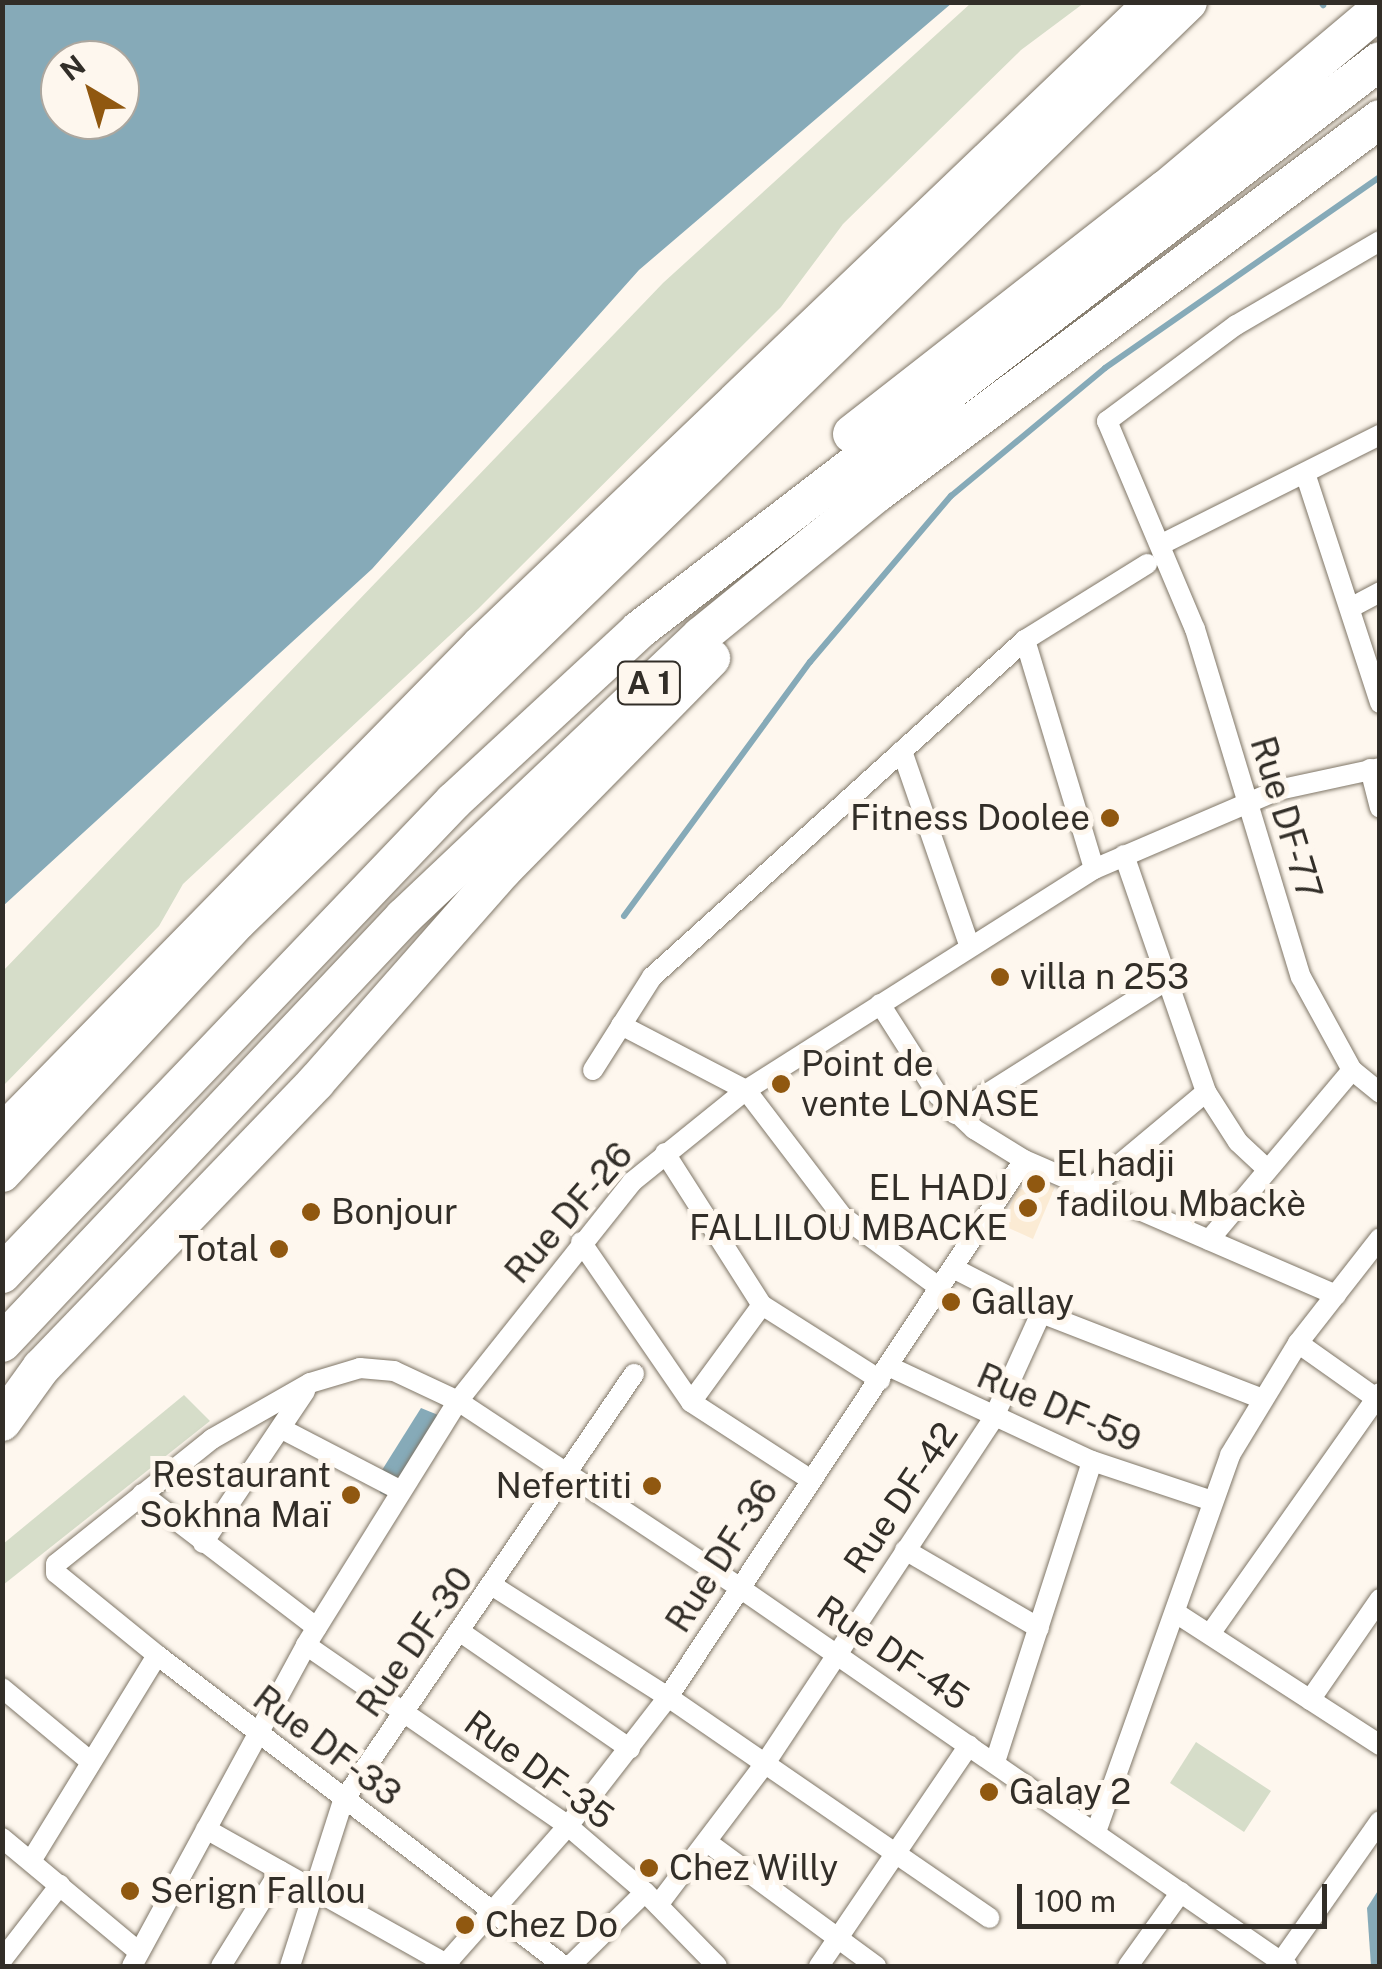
<!DOCTYPE html>
<meta charset="utf-8">
<style>
body{margin:0}
#map{position:relative;width:1382px;height:1969px;overflow:hidden;background:#fef7ee;font-family:"Public Sans",sans-serif}
div>[style]{position:absolute}
[style*='--x']{left:calc(var(--x)*1px);top:calc(var(--y)*1px);width:calc(var(--w)*1px);rotate:calc(var(--a)*1deg)}
.built>*{inset:0;background:#fbebd4}
.green>*{inset:0;background:#d6ddc9}
.water>*{inset:0;background:#86aab8}
.stream>*{height:6px;margin:-3px;padding:0 3px;transform-origin:3px;border-radius:3px;background:#86aab8}
.roads{filter:drop-shadow(0 0 2px #7f7667) drop-shadow(0 0 2px #7f7667)}
.minor>*{height:20px;margin:-10px;padding:0 10px;transform-origin:10px;border-radius:10px;background:#fff}
.trunk>*{height:35px;margin:-17.5px;padding:0 17.5px;transform-origin:17.5px;border-radius:17.5px;background:#fff}
.motorway>*{height:38px;margin:-19px;padding:0 19px;transform-origin:19px;border-radius:19px;background:#fff}
.dots>*{width:28px;height:28px;translate:-50% -50%;box-sizing:border-box;border:5px solid #fef7ee;border-radius:50%}
span{translate:-50% -50%;white-space:nowrap;text-align:center;line-height:1.15;-webkit-text-stroke:10px #fef7ee;paint-order:stroke}
.shield-label span{padding:2px 8px;background:#fef7ee;border:2px solid;border-radius:8px;-webkit-text-stroke-width:0}
.shield-label{font-size:32px;color:#322e28;font-weight:700}
.poi-label{font-size:35px;color:#322e28}
.right{translate:-100% -50%;text-align:right}
.left{translate:0 -50%;text-align:left}
.street-label{font-size:35px;color:#322e28}
.frame{position:absolute;inset:0;border:5px solid #322e28;pointer-events:none}
.north{position:absolute;left:40px;top:40px;width:100px;height:100px;box-sizing:border-box;background:#fef7ee;border:2px solid #aca79f;border-radius:50%;rotate:322deg;font-size:28px;font-weight:700;line-height:40px;text-align:center;color:#322e28}
.north::after{content:'';display:block;margin:auto;width:35px;height:45px;background:#905810;clip-path:polygon(50% 0,100% 100%,50% 72%,0 100%)}
.scale{position:absolute;left:1017px;top:1884px;width:310px;height:45px;box-sizing:border-box;border:5px solid #322e28;border-top:0;padding-left:12px;font-size:30px;line-height:35px;white-space:nowrap;color:#322e28;-webkit-text-stroke:8px #fef7ee;paint-order:stroke}
</style>
<div id="map">
<div class="built">
<i style="clip-path:polygon(1033px 1177px,1055px 1187px,1033px 1239px,1002px 1225px,1018px 1188px,1027px 1191px)"></i>
</div>
<div class="green">
<i style="clip-path:polygon(971px 3px,1084px 3px,1021px 50px,843px 224px,781px 307px,478px 609px,183px 884px,159px 926px,3px 1086px,3px 971px,663px 283px)"></i>
<i style="clip-path:polygon(184px 1395px,210px 1421px,3px 1585px,3px 1544px)"></i>
<i style="clip-path:polygon(1196px 1742px,1271px 1791px,1244px 1832px,1170px 1783px)"></i>
</div>
<div class="water">
<i style="clip-path:polygon(evenodd,3px 2px,952px 2px,952px 3px,639px 270px,372px 569px,3px 906px,3px 2px,60px 60px,120px 60px,120px 120px,60px 120px,60px 60px)"></i>
<i style="clip-path:polygon(421px 1408px,443px 1417px,393px 1499px,380px 1493px,377px 1478px)"></i>
<i style="clip-path:polygon(1379px 1889px,1379px 1966px,1371px 1966px,1367px 1908px)"></i>
</div>
<div class="stream">
<i style="--x:1321;--y:2;--w:4;--a:56"></i>
<i style="--x:624;--y:916;--w:315;--a:-53.8"></i>
<i style="--x:810;--y:662;--w:218;--a:-49.7"></i>
<i style="--x:951;--y:496;--w:200;--a:-39.7"></i>
<i style="--x:1105;--y:368;--w:335;--a:-34.8"></i>
</div>
<div class="roads">
<div class="minor">
<i style="--x:1380;--y:241;--w:167;--a:149.7"></i>
<i style="--x:1236;--y:325;--w:161;--a:143.3"></i>
<i style="--x:1107;--y:421;--w:226;--a:67.1"></i>
<i style="--x:1195;--y:629;--w:364;--a:73.1"></i>
<i style="--x:1301;--y:977;--w:106;--a:61.3"></i>
<i style="--x:1352;--y:1070;--w:36;--a:39"></i>
<i style="--x:1305;--y:473;--w:242;--a:71.9"></i>
<i style="--x:1162;--y:544;--w:244;--a:-26.6"></i>
<i style="--x:1352;--y:607;--w:32;--a:-28"></i>
<i style="--x:1025;--y:640;--w:239;--a:73.2"></i>
<i style="--x:902;--y:751;--w:205;--a:70.9"></i>
<i style="--x:1370;--y:769;--w:40;--a:75.6"></i>
<i style="--x:1124;--y:855;--w:251;--a:70.9"></i>
<i style="--x:1206;--y:1092;--w:59;--a:57.4"></i>
<i style="--x:1238;--y:1142;--w:40;--a:43"></i>
<i style="--x:880;--y:1004;--w:108;--a:57.5"></i>
<i style="--x:938;--y:1095;--w:50;--a:43.4"></i>
<i style="--x:974;--y:1129;--w:59;--a:31.8"></i>
<i style="--x:1024;--y:1160;--w:340;--a:23.4"></i>
<i style="--x:621;--y:1025;--w:141;--a:27.5"></i>
<i style="--x:746;--y:1090;--w:158;--a:52.7"></i>
<i style="--x:842;--y:1216;--w:122;--a:36.3"></i>
<i style="--x:593;--y:1070;--w:110;--a:-57.6"></i>
<i style="--x:652;--y:977;--w:503;--a:-42.1"></i>
<i style="--x:1025;--y:640;--w:144;--a:-31.9"></i>
<i style="--x:955;--y:1114;--w:247;--a:-32.3"></i>
<i style="--x:665;--y:1153;--w:180;--a:57.5"></i>
<i style="--x:762;--y:1305;--w:140;--a:32.4"></i>
<i style="--x:1090;--y:1189;--w:151;--a:-39.9"></i>
<i style="--x:1209;--y:1240;--w:222;--a:-49.9"></i>
<i style="--x:581;--y:1242;--w:194;--a:55.5"></i>
<i style="--x:691;--y:1402;--w:143;--a:33"></i>
<i style="--x:953;--y:1268;--w:99;--a:27.1"></i>
<i style="--x:1041;--y:1313;--w:238;--a:21.2"></i>
<i style="--x:1298;--y:1343;--w:100;--a:35.3"></i>
<i style="--x:888;--y:1366;--w:225;--a:25"></i>
<i style="--x:1092;--y:1461;--w:123;--a:18.4"></i>
<i style="--x:691;--y:1402;--w:120;--a:-53.8"></i>
<i style="--x:282;--y:1429;--w:134;--a:27.5"></i>
<i style="--x:142;--y:1494;--w:220;--a:37.4"></i>
<i style="--x:203;--y:1543;--w:183;--a:-56.1"></i>
<i style="--x:905;--y:1550;--w:155;--a:30.2"></i>
<i style="--x:493;--y:1586;--w:207;--a:32.4"></i>
<i style="--x:668;--y:1697;--w:390;--a:34.5"></i>
<i style="--x:1176;--y:1613;--w:243;--a:32.9"></i>
<i style="--x:462;--y:1633;--w:204;--a:34.6"></i>
<i style="--x:1210;--y:1634;--w:295;--a:-54.8"></i>
<i style="--x:306;--y:1645;--w:318;--a:34.6"></i>
<i style="--x:568;--y:1826;--w:101;--a:40.6"></i>
<i style="--x:645;--y:1892;--w:103;--a:45.8"></i>
<i style="--x:2;--y:1688;--w:114;--a:39.7"></i>
<i style="--x:1310;--y:1700;--w:123;--a:-55.3"></i>
<i style="--x:995;--y:1762;--w:316;--a:-72.1"></i>
<i style="--x:206;--y:1829;--w:280;--a:29.3"></i>
<i style="--x:1096;--y:1832;--w:400;--a:-70.4"></i>
<i style="--x:1230;--y:1455;--w:131;--a:-58.7"></i>
<i style="--x:1298;--y:1343;--w:133;--a:-52"></i>
<i style="--x:2;--y:1838;--w:178;--a:39.8"></i>
<i style="--x:707;--y:1842;--w:210;--a:36.3"></i>
<i style="--x:31;--y:1861;--w:241;--a:-58.5"></i>
<i style="--x:658;--y:1905;--w:179;--a:-52.9"></i>
<i style="--x:766;--y:1762;--w:411;--a:-56.5"></i>
<i style="--x:993;--y:1419;--w:116;--a:-65.6"></i>
<i style="--x:2;--y:1960;--w:95;--a:-52.3"></i>
<i style="--x:132;--y:1966;--w:365;--a:-61.5"></i>
<i style="--x:306;--y:1645;--w:287;--a:-58.1"></i>
<i style="--x:458;--y:1401;--w:280;--a:-51.5"></i>
<i style="--x:632;--y:1182;--w:146;--a:-38.9"></i>
<i style="--x:746;--y:1090;--w:412;--a:-32.4"></i>
<i style="--x:1094;--y:869;--w:200;--a:-23.2"></i>
<i style="--x:1278;--y:790;--w:104;--a:-12.2"></i>
<i style="--x:221;--y:1966;--w:112;--a:-58.2"></i>
<i style="--x:290;--y:1966;--w:173;--a:-72.2"></i>
<i style="--x:343;--y:1801;--w:517;--a:-55.73"></i>
<i style="--x:444;--y:1966;--w:187;--a:-48.5"></i>
<i style="--x:568;--y:1826;--w:163;--a:-52.2"></i>
<i style="--x:668;--y:1697;--w:644;--a:-56.46"></i>
<i style="--x:564;--y:1966;--w:512;--a:-142.62"></i>
<i style="--x:157;--y:1655;--w:130;--a:-140.9"></i>
<i style="--x:56;--y:1573;--w:9;--a:-90"></i>
<i style="--x:56;--y:1564;--w:200;--a:-38.7"></i>
<i style="--x:212;--y:1439;--w:113;--a:-29.7"></i>
<i style="--x:310;--y:1383;--w:52;--a:-16.7"></i>
<i style="--x:360;--y:1368;--w:34;--a:5"></i>
<i style="--x:394;--y:1371;--w:71;--a:25.1"></i>
<i style="--x:458;--y:1401;--w:338;--a:33.5"></i>
<i style="--x:740;--y:1588;--w:665;--a:34.65"></i>
<i style="--x:570;--y:1966;--w:105;--a:-44.6"></i>
<i style="--x:819;--y:1966;--w:267;--a:-55.8"></i>
<i style="--x:1128;--y:1966;--w:91;--a:-54.4"></i>
<i style="--x:1278;--y:1966;--w:177;--a:-54.9"></i>
</div>
<div class="trunk">
<i style="--x:2;--y:1131;--w:682;--a:-45.59"></i>
<i style="--x:479;--y:644;--w:929;--a:-43.69"></i>
<i style="--x:2;--y:1174;--w:345;--a:-46.9"></i>
<i style="--x:238;--y:922;--w:1323;--a:-44.05"></i>
</div>
<div class="motorway">
<i style="--x:852;--y:434;--w:398;--a:-38"></i>
<i style="--x:1166;--y:189;--w:280;--a:-40.1"></i>
<i style="--x:2;--y:1274;--w:654;--a:-46.3"></i>
<i style="--x:454;--y:801;--w:252;--a:-42.7"></i>
<i style="--x:639;--y:630;--w:934;--a:-37.52"></i>
<i style="--x:2;--y:1343;--w:586;--a:-46.66"></i>
<i style="--x:404;--y:917;--w:409;--a:-43.4"></i>
<i style="--x:701;--y:636;--w:227;--a:-39.1"></i>
<i style="--x:877;--y:493;--w:627;--a:-36.63"></i>
<i style="--x:2;--y:1422;--w:67;--a:-54.2"></i>
<i style="--x:41;--y:1368;--w:397;--a:-46.1"></i>
<i style="--x:316;--y:1082;--w:283;--a:-48.6"></i>
<i style="--x:503;--y:870;--w:297;--a:-45.5"></i>
</div>
</div>
<div class="dots">
<i style="left:1110px;top:818px;background:#905810"></i>
<i style="left:1000px;top:977px;background:#905810"></i>
<i style="left:781px;top:1084px;background:#905810"></i>
<i style="left:1036px;top:1184px;background:#905810"></i>
<i style="left:1028px;top:1208px;background:#905810"></i>
<i style="left:311px;top:1212px;background:#905810"></i>
<i style="left:279px;top:1249px;background:#905810"></i>
<i style="left:951px;top:1302px;background:#905810"></i>
<i style="left:652px;top:1486px;background:#905810"></i>
<i style="left:351px;top:1495px;background:#905810"></i>
<i style="left:989px;top:1792px;background:#905810"></i>
<i style="left:649px;top:1868px;background:#905810"></i>
<i style="left:130px;top:1891px;background:#905810"></i>
<i style="left:465px;top:1925px;background:#905810"></i>
</div>
<div class="shield-label">
<span style="left:649px;top:683px">A 1</span>
</div>
<div class="poi-label">
<span class="right" style="left:1090px;top:818px">Fitness Doolee</span>
<span class="left" style="left:1020px;top:977px">villa n 253</span>
<span class="left" style="left:801px;top:1084px">Point de<br>vente LONASE</span>
<span class="left" style="left:1056px;top:1184px">El hadji<br>fadilou Mbackè</span>
<span class="right" style="left:1008px;top:1208px">EL HADJ<br>FALLILOU MBACKE</span>
<span class="left" style="left:331px;top:1212px">Bonjour</span>
<span class="right" style="left:259px;top:1249px">Total</span>
<span class="left" style="left:971px;top:1302px">Gallay</span>
<span class="right" style="left:331px;top:1495px">Restaurant<br>Sokhna Maï</span>
<span class="right" style="left:632px;top:1486px">Nefertiti</span>
<span class="left" style="left:1009px;top:1792px">Galay 2</span>
<span class="left" style="left:669px;top:1868px">Chez Willy</span>
<span class="left" style="left:150px;top:1891px">Serign Fallou</span>
<span class="left" style="left:485px;top:1925px">Chez Do</span>
</div>
<div class="street-label">
<span style="left:1286px;top:818px;rotate:73deg">Rue DF-77</span>
<span style="left:569px;top:1213px;rotate:-49deg">Rue DF-26</span>
<span style="left:1059px;top:1408px;rotate:23deg">Rue DF-59</span>
<span style="left:901px;top:1498px;rotate:-56deg">Rue DF-42</span>
<span style="left:722px;top:1556px;rotate:-57deg">Rue DF-36</span>
<span style="left:415px;top:1642px;rotate:-55deg">Rue DF-30</span>
<span style="left:893px;top:1653px;rotate:34deg">Rue DF-45</span>
<span style="left:327px;top:1746px;rotate:37deg">Rue DF-33</span>
<span style="left:539px;top:1770px;rotate:36deg">Rue DF-35</span>
</div>
<div class="frame"></div>
<div class="north">N</div>
<div class="scale">100 m</div>
</div>
